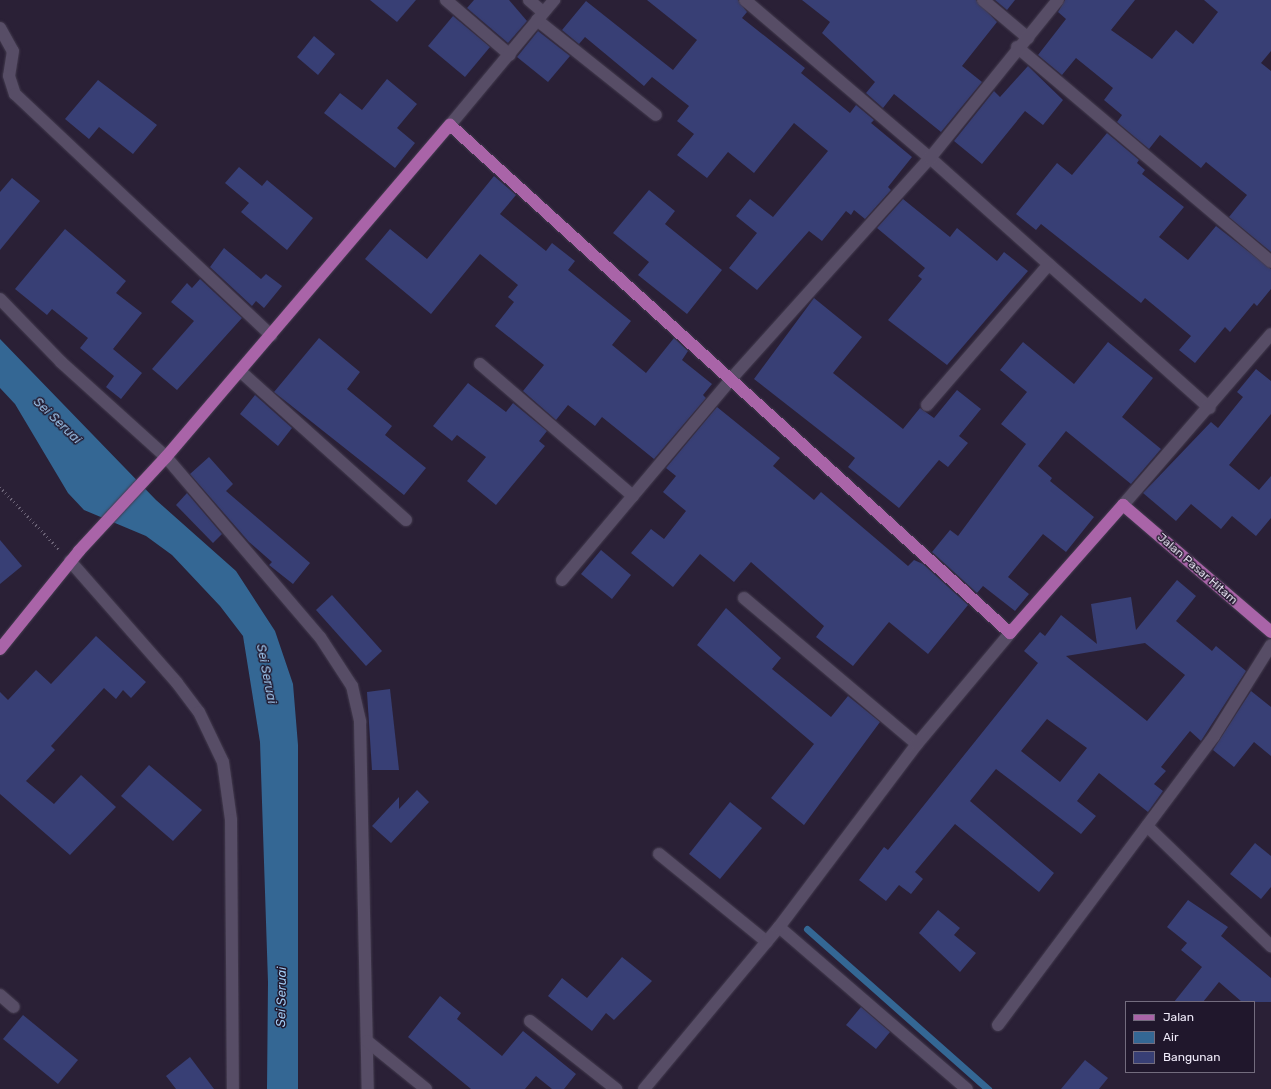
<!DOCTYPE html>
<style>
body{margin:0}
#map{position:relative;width:1271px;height:1089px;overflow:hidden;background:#2a2036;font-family:Rubik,sans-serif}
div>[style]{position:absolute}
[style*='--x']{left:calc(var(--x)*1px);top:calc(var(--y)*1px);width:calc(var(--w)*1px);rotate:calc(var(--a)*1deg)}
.water>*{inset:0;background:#346794}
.stream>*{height:7px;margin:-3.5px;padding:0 3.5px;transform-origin:3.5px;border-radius:3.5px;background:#346794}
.building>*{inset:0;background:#383f75}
.path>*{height:2.5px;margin-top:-1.25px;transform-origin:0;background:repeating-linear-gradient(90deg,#6c6477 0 1px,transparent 0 4px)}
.roads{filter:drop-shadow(0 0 1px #433b4e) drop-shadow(0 0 1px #433b4e)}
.minor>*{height:12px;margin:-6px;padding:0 6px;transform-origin:6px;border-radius:6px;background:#574d66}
.major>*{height:12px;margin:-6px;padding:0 6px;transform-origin:6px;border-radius:6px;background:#a964a8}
span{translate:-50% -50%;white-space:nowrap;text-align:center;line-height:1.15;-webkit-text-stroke:3px #20172c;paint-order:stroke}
.street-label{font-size:12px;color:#f0ebfa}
.water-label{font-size:13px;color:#9fc9f1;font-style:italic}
.legend{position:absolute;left:1125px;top:1001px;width:130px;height:72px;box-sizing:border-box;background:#20172c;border:1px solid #736c7e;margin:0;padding:5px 7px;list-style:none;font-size:12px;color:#f0ebfa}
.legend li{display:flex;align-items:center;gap:8px;height:20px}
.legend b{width:20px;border:1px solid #736c7e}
</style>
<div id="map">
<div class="water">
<i style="clip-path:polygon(0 339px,156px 500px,236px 571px,275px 631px,293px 684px,298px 745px,298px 1089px,267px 1089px,268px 982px,260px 742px,243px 636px,220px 606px,172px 555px,146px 536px,84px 510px,68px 493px,15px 404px,0 388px)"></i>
</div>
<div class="stream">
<i style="--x:807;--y:929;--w:242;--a:41.5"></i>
</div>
<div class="building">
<i style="clip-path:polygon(370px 0,416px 0,397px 22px)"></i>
<i style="clip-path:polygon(474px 0,509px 0,527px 21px,508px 43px,467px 8px)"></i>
<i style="clip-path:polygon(647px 0,738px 0,747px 12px,742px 18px,805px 68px,801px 73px,850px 113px,856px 105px,874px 120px,871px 123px,912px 157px,888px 187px,891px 190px,865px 219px,854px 210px,851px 215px,846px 211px,822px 241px,809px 231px,757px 290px,729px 268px,757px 233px,736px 216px,750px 199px,773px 217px,828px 151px,794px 123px,754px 173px,728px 152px,707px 178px,677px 155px,694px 134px,677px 121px,689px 106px,652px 77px,644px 86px,585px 37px,579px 44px,562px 30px,586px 1px,673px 70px,697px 40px)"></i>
<i style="clip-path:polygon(802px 0,976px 0,997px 22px,962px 66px,982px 82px,941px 132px,894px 94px,883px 108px,866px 93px,875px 82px,822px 33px,830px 22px)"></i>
<i style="clip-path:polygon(995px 0,1015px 0,1007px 10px)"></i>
<i style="clip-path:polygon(1065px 0,1135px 0,1111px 30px,1152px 59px,1176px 30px,1193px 44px,1218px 12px,1204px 0,1271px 0,1271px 51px,1261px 63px,1271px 71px,1271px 252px,1229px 217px,1247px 195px,1206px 162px,1201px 168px,1160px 135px,1149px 149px,1117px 122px,1122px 115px,1104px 100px,1113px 88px,1076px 58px,1062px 75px,1038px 55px,1066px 19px,1058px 12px)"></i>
<i style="clip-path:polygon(453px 16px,490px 47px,465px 77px,428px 46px)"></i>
<i style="clip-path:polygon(538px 31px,570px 56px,548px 82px,517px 57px)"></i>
<i style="clip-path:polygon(314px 36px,335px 54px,318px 75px,297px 57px)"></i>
<i style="clip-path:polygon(1028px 66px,1063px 100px,1043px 125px,1025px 111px,982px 164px,954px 141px,994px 91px,1000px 97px)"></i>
<i style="clip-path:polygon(387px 79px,417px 104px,397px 128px,415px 143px,395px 168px,324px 113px,340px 93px,362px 110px)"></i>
<i style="clip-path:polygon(98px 80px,157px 125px,133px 154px,99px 127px,89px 139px,65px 119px)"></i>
<i style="clip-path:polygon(1107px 133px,1139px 160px,1137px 163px,1145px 170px,1142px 174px,1184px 207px,1159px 237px,1188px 260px,1216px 226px,1271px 269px,1271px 289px,1257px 306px,1254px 303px,1230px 332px,1225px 327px,1195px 363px,1179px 350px,1191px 336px,1145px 298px,1141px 303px,1041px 224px,1036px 230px,1016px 214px,1057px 163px,1072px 175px)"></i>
<i style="clip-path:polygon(239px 167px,262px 186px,267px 180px,313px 218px,287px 250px,241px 212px,249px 203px,225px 183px)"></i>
<i style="clip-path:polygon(494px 176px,516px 195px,500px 214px,546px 251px,552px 243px,575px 261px,568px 270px,631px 321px,612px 345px,646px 373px,674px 338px,688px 351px,682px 360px,712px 384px,703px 395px,706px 398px,654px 459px,602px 417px,595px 426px,568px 405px,556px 420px,523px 391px,544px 365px,495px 326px,514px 302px,508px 297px,518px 285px,480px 254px,431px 314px,365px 259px,390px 229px,427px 259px)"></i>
<i style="clip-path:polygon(12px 178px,40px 201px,0 250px,0 192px)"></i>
<i style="clip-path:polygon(649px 190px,675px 211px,665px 224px,722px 270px,687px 314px,638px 275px,649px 262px,613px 233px)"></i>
<i style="clip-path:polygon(903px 199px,950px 237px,957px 228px,997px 261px,1004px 252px,1028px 271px,947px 365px,888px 320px,922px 279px,918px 276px,925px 268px,877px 228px)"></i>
<i style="clip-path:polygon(65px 229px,126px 281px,116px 293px,142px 313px,113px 349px,142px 373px,121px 399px,106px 387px,114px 376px,80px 348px,88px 338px,52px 309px,47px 315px,15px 289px)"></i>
<i style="clip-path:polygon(224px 248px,261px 279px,266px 274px,282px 286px,264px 308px,256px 301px,252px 306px,210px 267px)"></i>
<i style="clip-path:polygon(200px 279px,242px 318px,177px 390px,152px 369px,194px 321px,171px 302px,187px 283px,192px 288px)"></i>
<i style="clip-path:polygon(814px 298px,862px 337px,833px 373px,903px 429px,920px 408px,934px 418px,957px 390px,981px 409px,959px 436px,968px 443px,948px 467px,939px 460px,899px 508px,848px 467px,855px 458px,754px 379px)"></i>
<i style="clip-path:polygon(319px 338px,360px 372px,347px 389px,392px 426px,385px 435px,426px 468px,404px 495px,274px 392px)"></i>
<i style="clip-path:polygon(1023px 342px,1074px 384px,1108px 342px,1153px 378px,1122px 417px,1161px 449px,1131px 484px,1066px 431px,1038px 466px,1052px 478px,1050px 481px,1094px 517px,1066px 552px,1043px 534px,1008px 577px,1029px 594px,1015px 611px,983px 586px,977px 593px,932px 552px,950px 530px,958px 536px,1026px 444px,1001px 424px,1027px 392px,1000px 370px)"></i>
<i style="clip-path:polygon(1256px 369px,1271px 381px,1271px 414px,1229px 465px,1259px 490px,1271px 476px,1271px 518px,1256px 536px,1232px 516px,1221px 529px,1191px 504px,1176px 521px,1143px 493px,1211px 422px,1218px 428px,1243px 397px,1237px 392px)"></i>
<i style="clip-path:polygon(468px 383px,506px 412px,513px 403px,547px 431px,539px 441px,545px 446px,496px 505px,467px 481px,486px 457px,457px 435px,452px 441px,433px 426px)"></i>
<i style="clip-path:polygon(255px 395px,292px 428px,278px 446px,240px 414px)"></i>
<i style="clip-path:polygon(717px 407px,780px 458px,773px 466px,814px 500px,821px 492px,908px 566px,914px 560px,923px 564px,968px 605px,928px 654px,889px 622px,853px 666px,816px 637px,824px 626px,751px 562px,734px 582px,700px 554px,673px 587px,631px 553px,651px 529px,664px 539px,686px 511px,663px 492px,676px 476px,666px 468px)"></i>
<i style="clip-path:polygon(209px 457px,233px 484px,226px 491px,310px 563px,293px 584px,269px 565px,272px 562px,249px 542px,190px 474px)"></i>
<i style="clip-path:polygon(187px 493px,222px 534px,213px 543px,176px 505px)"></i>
<i style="clip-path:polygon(0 540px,22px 566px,0 584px)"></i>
<i style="clip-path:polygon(601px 550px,631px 575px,612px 599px,581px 574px)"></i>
<i style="clip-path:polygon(evenodd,1177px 580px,1196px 596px,1176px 621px,1212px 651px,1216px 646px,1246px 671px,1201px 741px,1190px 731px,1161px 767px,1166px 771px,1154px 784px,1163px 791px,1148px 812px,1099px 773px,1077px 801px,1096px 816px,1081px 834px,996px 769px,970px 801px,1054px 873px,1039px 892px,955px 824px,915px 872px,923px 879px,911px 894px,899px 885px,886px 901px,859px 880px,884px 847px,888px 850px,1038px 663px,1024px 651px,1040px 632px,1045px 636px,1061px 615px,1097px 644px,1091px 604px,1131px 597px,1136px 630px,1177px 580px,1145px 643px,1185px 675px,1147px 721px,1066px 656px,1145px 643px,1177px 580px,1047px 719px,1087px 748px,1060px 782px,1021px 751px,1047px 719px)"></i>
<i style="clip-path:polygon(332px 595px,382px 651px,366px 666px,316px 610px)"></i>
<i style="clip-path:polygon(726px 608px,781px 658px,772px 669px,831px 717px,848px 696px,880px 722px,804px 825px,771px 798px,814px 744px,697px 645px)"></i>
<i style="clip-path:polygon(96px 636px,146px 682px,131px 698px,123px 690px,116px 699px,104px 688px,51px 746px,55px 750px,26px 781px,54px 804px,81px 775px,116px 807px,70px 855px,0 794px,0 692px,8px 700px,36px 670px,51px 684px)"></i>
<i style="clip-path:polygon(390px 689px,399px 770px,372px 770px,367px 692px)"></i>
<i style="clip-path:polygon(1251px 691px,1271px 707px,1271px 756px,1254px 742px,1234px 767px,1213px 750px)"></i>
<i style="clip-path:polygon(149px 765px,202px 810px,173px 841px,121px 796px)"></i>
<i style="clip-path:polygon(417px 790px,429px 802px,391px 843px,372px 826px,399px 797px,399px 809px)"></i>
<i style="clip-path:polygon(730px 802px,762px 828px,720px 879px,689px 854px)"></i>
<i style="clip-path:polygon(1255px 843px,1271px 856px,1271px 887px,1261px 899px,1230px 874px)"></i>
<i style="clip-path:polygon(1188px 900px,1228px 927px,1221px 936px,1271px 978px,1271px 1002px,1242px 1002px,1219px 982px,1203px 1002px,1174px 1002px,1202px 967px,1181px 950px,1187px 943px,1167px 927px)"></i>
<i style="clip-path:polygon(938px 910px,960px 928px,954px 935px,976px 953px,960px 972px,919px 933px)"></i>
<i style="clip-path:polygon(622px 957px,652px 981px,614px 1020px,606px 1013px,592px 1031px,548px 996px,562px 978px,587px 998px)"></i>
<i style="clip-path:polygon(440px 996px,461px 1013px,457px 1019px,502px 1056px,523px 1031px,576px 1074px,564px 1089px,552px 1089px,536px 1076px,525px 1089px,471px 1089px,408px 1037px)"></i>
<i style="clip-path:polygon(861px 1007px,890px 1032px,876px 1049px,846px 1025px)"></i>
<i style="clip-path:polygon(23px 1015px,78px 1060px,58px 1084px,3px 1039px)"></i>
<i style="clip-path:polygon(190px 1057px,214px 1089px,176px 1089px,166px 1076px)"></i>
<i style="clip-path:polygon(1085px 1060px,1108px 1078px,1099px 1089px,1061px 1089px)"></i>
</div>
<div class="path">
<i style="--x:0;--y:487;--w:86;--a:46.4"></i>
</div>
<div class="roads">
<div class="minor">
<i style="--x:446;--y:0;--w:84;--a:40.7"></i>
<i style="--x:529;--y:0;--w:18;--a:41"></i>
<i style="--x:745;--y:0;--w:243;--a:40.5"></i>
<i style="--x:930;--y:158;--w:375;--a:41.8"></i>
<i style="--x:983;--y:0;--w:59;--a:40.2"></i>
<i style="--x:537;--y:20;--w:152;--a:38.6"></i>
<i style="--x:0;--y:28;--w:26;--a:61"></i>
<i style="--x:13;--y:51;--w:25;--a:99"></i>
<i style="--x:9;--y:76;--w:19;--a:72"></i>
<i style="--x:15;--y:94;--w:352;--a:43.3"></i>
<i style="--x:1017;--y:47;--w:333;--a:40.2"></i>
<i style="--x:450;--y:125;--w:163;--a:-50.2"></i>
<i style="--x:0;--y:299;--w:88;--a:45.9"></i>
<i style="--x:61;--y:362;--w:142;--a:42.1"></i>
<i style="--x:166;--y:457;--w:237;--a:49.5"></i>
<i style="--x:320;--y:637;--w:59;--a:56.9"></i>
<i style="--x:352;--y:686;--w:37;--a:77"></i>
<i style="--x:360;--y:722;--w:367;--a:88.8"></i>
<i style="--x:480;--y:364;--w:202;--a:40.8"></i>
<i style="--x:240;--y:371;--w:223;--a:41.9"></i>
<i style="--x:927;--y:405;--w:186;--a:-49.1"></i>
<i style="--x:1123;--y:505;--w:226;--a:-49.1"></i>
<i style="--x:70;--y:561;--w:162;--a:48.7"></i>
<i style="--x:177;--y:683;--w:36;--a:53"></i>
<i style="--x:199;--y:712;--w:55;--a:64.4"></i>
<i style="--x:223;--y:762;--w:59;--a:82.1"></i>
<i style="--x:231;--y:820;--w:269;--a:89.6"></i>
<i style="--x:562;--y:580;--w:263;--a:-49.9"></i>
<i style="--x:731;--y:379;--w:297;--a:-48"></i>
<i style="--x:930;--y:158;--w:203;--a:-51"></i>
<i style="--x:744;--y:598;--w:226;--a:40.2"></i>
<i style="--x:1147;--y:826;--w:173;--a:44.1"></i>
<i style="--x:659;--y:854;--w:139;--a:39.2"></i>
<i style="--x:779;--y:927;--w:248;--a:40.8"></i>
<i style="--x:0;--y:995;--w:18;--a:41"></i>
<i style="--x:530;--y:1021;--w:110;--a:38.3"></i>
<i style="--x:998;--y:1025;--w:361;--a:-53.2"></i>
<i style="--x:1214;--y:736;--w:107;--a:-57.9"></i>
<i style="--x:367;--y:1041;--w:76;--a:39.1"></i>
<i style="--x:644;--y:1089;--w:211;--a:-50.2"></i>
<i style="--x:779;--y:927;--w:229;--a:-53"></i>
<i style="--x:917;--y:744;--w:145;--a:-50"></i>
</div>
<div class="major">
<i style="--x:0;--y:649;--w:126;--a:-51.1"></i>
<i style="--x:79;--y:551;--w:128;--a:-47.2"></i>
<i style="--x:166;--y:457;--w:437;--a:-49.5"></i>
<i style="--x:450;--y:125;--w:756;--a:42.21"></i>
<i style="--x:1010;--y:633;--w:171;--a:-48.6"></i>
<i style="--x:1123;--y:505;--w:195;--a:40.6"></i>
</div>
</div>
<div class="street-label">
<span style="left:1197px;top:569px;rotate:41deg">Jalan Pasar Hitam</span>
</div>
<div class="water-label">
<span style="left:57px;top:421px;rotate:44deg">Sei Seruai</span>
<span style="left:266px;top:674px;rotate:79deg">Sei Seruai</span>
<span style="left:282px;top:997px;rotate:-89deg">Sei Seruai</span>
</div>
<ul class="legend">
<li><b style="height:5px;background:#a964a8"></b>Jalan</li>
<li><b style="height:11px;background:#346794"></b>Air</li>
<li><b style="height:11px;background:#383f75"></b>Bangunan</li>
</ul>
</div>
